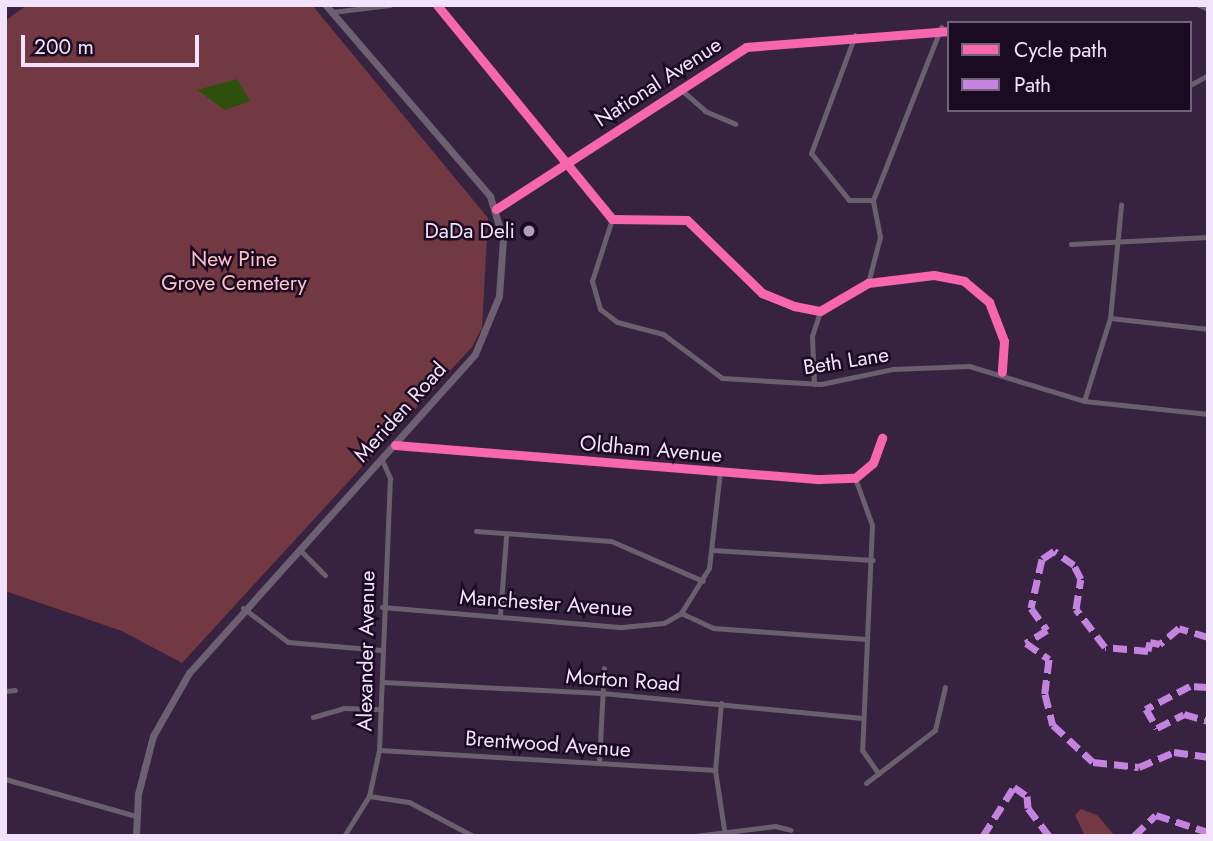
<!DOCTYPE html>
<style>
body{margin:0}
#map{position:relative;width:1213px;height:841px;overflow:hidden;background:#37233f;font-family:Jost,sans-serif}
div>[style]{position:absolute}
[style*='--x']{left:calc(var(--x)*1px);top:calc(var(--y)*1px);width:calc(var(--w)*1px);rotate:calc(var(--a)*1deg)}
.green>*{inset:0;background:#733943}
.water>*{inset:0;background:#2e500c}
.minor>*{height:5px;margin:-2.5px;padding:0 2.5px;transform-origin:2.5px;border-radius:2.5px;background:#695f6d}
.secondary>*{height:7px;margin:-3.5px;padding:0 3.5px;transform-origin:3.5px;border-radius:3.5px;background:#6d6072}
.quiet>*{height:7px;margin-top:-3.5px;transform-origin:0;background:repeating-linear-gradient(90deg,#c483df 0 14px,transparent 0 21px)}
.cycleway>*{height:9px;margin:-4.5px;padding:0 4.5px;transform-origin:4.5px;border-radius:4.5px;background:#f766af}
.dots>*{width:19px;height:19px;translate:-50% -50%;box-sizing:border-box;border:4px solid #1b0b22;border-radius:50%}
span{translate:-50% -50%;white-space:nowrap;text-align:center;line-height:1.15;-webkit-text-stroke:5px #1b0b22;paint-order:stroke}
.street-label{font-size:21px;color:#f3e2fc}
.poi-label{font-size:21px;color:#f3e2fc}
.right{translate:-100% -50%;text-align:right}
.park-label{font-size:21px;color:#fec2c6}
.frame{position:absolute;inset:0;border:7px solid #f3e2fc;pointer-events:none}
.legend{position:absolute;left:947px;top:21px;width:245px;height:91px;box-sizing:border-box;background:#1b0b22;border:2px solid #716179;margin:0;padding:9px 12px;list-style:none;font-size:21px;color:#f3e2fc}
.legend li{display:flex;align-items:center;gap:14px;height:35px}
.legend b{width:35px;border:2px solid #716179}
.scale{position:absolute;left:21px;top:35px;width:178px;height:32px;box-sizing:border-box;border:4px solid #f3e2fc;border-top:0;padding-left:9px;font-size:21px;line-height:24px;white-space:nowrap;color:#f3e2fc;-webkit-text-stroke:5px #1b0b22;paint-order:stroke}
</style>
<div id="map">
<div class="green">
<i style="clip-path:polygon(27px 5px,312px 5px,488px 218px,482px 328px,472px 347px,182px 663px,122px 631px,5px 591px,5px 21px)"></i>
<i style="clip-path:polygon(1081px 809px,1097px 815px,1115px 836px,1085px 836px,1075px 815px)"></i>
</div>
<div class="water">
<i style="clip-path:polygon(237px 79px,250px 101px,225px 110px,197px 90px)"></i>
</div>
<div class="minor">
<i style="--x:437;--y:5;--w:276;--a:50.7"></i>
<i style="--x:612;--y:219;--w:75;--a:0.8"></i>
<i style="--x:687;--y:220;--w:105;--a:44.2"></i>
<i style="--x:762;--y:293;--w:35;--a:22"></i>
<i style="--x:794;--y:306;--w:26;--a:11"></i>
<i style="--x:820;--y:311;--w:56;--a:-30.3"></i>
<i style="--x:868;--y:283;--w:66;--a:-6.9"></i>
<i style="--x:934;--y:275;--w:31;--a:11"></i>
<i style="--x:964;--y:281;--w:33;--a:40"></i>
<i style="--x:989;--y:302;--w:42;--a:69"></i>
<i style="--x:1004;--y:341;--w:31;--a:94"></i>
<i style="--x:1199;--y:5;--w:10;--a:24"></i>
<i style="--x:332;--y:12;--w:58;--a:-6.9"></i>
<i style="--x:855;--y:35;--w:126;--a:110.4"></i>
<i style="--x:811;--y:153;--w:60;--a:51"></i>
<i style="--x:849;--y:200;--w:24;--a:0"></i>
<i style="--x:1190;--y:85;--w:21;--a:-29"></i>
<i style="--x:679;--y:88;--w:35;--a:41"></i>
<i style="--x:705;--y:111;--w:33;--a:23"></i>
<i style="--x:496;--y:209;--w:298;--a:-32.9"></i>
<i style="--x:746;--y:47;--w:204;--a:-4.5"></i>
<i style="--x:612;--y:219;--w:65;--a:107.9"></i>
<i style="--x:592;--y:281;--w:29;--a:74"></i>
<i style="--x:600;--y:309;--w:21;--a:37"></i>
<i style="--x:617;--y:322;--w:48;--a:14.6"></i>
<i style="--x:663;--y:334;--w:74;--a:36.7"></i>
<i style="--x:722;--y:378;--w:99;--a:3.5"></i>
<i style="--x:821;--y:384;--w:74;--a:-11.8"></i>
<i style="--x:893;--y:369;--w:76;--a:-2.3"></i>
<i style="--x:969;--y:366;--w:120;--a:16.9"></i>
<i style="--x:1084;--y:401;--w:125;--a:6"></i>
<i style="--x:1071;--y:244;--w:137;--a:-2.9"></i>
<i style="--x:868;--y:283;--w:48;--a:-75.4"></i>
<i style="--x:880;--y:237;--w:38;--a:-101"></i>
<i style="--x:873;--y:200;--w:186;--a:-68.5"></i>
<i style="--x:1110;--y:318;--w:99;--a:6.4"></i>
<i style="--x:814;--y:384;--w:48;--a:-92.4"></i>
<i style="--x:812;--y:336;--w:26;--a:-72"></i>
<i style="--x:1084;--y:401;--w:87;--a:-72.6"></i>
<i style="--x:1110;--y:318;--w:114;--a:-84.4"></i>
<i style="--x:395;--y:445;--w:426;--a:4.6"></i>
<i style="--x:820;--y:479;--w:35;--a:-2"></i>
<i style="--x:855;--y:478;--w:23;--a:-40"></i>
<i style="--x:873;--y:463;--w:27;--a:-70"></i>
<i style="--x:855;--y:478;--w:50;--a:70.1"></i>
<i style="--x:872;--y:525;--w:225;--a:92.5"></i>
<i style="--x:862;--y:750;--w:29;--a:55"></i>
<i style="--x:476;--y:531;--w:135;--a:4.2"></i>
<i style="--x:611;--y:541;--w:100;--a:23.5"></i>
<i style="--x:299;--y:549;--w:37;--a:45"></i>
<i style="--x:713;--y:550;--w:160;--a:3.6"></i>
<i style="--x:382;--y:607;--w:241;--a:4.8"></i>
<i style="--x:622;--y:627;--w:42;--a:-5.4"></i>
<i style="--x:664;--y:623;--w:20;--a:-30"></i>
<i style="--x:681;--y:613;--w:53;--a:-58.1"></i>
<i style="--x:709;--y:568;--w:97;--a:-83.5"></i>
<i style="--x:243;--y:608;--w:56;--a:37.1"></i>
<i style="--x:288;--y:642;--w:93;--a:4.9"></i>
<i style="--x:681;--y:613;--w:35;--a:25"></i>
<i style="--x:713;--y:628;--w:154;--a:4.1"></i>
<i style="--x:500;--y:615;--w:78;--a:-85.6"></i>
<i style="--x:383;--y:682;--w:219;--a:2.9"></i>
<i style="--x:602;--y:693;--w:259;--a:5.5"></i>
<i style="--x:5;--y:691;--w:10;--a:-6"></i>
<i style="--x:721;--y:703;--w:67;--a:95.1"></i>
<i style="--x:715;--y:770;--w:67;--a:81.4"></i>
<i style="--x:313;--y:717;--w:32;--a:-16"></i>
<i style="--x:344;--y:708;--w:37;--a:2"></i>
<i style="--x:379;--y:750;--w:337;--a:3.4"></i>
<i style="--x:599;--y:762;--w:94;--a:-87"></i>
<i style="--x:5;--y:779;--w:136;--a:15.8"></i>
<i style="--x:866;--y:783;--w:87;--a:-37.5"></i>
<i style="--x:935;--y:730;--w:44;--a:-76.9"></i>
<i style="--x:369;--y:796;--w:40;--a:8.5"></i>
<i style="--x:409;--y:802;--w:72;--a:28"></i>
<i style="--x:344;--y:836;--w:47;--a:-58"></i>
<i style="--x:369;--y:796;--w:47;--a:-77.7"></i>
<i style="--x:379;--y:750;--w:272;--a:-87.7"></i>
<i style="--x:390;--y:478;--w:20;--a:-114"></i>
<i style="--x:695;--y:836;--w:81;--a:-7.1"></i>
<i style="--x:775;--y:826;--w:16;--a:14"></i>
</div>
<div class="secondary">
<i style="--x:136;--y:836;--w:42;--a:-87.3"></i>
<i style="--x:138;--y:794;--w:60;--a:-75.5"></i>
<i style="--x:153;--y:736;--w:73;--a:-60.3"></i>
<i style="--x:189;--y:673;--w:428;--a:-48.1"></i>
<i style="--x:475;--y:354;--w:63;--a:-67.5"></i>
<i style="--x:499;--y:296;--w:57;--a:-86"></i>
<i style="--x:503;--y:239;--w:45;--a:-106.8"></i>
<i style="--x:490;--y:196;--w:252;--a:-130.7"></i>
</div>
<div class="quiet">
<i style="--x:1208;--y:637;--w:30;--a:-163"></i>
<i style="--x:1179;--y:628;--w:25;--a:140"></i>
<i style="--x:1160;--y:644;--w:10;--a:-169"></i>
<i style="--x:1150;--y:642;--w:9;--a:103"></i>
<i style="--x:1148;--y:651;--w:43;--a:-174.7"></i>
<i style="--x:1105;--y:647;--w:48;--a:-127.3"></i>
<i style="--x:1076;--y:609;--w:30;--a:-81"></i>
<i style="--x:1081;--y:579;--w:16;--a:-117"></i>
<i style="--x:1074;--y:565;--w:24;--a:-145"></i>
<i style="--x:1054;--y:551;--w:14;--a:146"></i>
<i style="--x:1042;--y:559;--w:50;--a:102.7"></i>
<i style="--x:1031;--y:608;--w:27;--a:54"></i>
<i style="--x:1047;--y:630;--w:25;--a:148"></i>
<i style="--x:1026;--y:643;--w:28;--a:35"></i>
<i style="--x:1049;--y:659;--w:35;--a:97"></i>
<i style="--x:1045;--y:694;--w:32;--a:76"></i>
<i style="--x:1053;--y:725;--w:54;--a:42.8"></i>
<i style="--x:1093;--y:762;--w:46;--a:6.2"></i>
<i style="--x:1139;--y:767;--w:38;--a:-23"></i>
<i style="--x:1174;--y:752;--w:34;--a:8"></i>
<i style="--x:1208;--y:687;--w:18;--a:-177"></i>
<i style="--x:1190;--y:686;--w:50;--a:152.4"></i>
<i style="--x:1146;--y:709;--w:22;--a:60"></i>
<i style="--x:1157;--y:728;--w:30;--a:-27"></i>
<i style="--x:1184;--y:714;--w:25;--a:16"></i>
<i style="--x:983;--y:836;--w:58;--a:-57.7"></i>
<i style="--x:1014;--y:787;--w:16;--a:35"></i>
<i style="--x:1027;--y:796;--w:12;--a:85"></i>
<i style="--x:1028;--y:808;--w:35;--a:53"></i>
<i style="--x:1134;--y:836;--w:30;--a:-44"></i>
<i style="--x:1156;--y:815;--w:55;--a:18.1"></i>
</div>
<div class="cycleway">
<i style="--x:437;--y:5;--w:276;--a:50.7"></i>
<i style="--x:612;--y:219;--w:75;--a:0.8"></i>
<i style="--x:687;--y:220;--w:105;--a:44.2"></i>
<i style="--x:762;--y:293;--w:35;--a:22"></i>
<i style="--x:794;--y:306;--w:26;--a:11"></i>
<i style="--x:820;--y:311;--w:56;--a:-30.3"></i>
<i style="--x:868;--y:283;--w:66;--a:-6.9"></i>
<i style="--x:934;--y:275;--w:31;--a:11"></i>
<i style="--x:964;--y:281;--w:33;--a:40"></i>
<i style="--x:989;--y:302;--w:42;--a:69"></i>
<i style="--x:1004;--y:341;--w:31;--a:94"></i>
<i style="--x:496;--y:209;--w:298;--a:-32.9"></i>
<i style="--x:746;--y:47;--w:204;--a:-4.5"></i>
<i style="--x:395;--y:445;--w:426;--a:4.6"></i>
<i style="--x:820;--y:479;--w:35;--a:-2"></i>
<i style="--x:855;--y:478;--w:23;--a:-40"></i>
<i style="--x:873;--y:463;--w:27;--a:-70"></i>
</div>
<div class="dots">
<i style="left:529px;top:231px;background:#b19fba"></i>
</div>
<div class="street-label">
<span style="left:658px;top:82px;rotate:-33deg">National Avenue</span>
<span style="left:846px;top:361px;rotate:-9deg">Beth Lane</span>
<span style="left:400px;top:412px;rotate:-48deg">Meriden Road</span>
<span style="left:651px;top:449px;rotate:5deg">Oldham Avenue</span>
<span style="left:546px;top:603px;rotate:4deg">Manchester Avenue</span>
<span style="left:366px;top:651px;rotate:-89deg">Alexander Avenue</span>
<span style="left:623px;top:680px;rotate:4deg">Morton Road</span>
<span style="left:548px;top:744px;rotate:4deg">Brentwood Avenue</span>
</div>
<div class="poi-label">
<span class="right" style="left:515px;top:231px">DaDa Deli</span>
</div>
<div class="park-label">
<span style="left:234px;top:271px">New Pine<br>Grove Cemetery</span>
</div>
<div class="frame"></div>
<ul class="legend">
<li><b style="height:9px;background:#f766af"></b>Cycle path</li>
<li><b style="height:9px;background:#c483df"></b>Path</li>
</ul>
<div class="scale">200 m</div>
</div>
